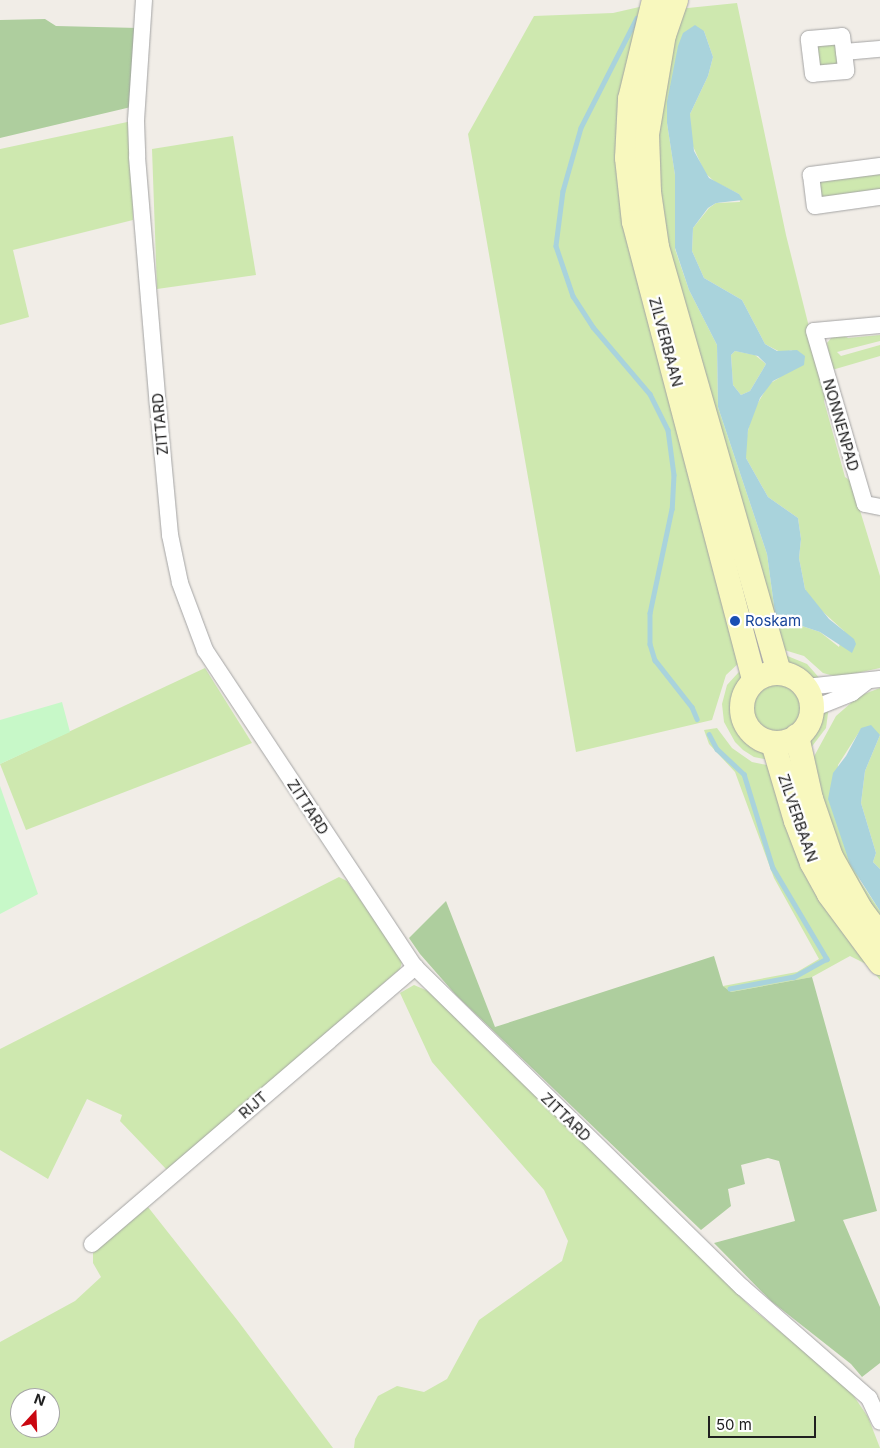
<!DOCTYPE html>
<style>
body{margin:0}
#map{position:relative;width:880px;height:1448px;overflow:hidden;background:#f1ede7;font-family:Inter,sans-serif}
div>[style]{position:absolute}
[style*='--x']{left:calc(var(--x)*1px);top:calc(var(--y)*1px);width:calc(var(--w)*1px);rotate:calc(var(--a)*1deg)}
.grass>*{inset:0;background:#cee8af}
.round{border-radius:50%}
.forest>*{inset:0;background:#aece9e}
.park>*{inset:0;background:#c7f8c8}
.water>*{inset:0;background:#a9d3dc}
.stream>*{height:4.5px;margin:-2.25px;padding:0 2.25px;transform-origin:2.25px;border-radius:2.25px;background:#a9d3dc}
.roads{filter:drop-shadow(0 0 1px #a4a4a4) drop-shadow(0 0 1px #a4a4a4)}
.street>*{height:16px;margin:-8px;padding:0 8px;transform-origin:8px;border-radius:8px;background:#fff}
.secondary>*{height:24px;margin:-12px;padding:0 12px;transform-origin:12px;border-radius:12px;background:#f8f8be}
.secondary>.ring{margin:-12px;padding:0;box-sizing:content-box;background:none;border:24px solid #f8f8be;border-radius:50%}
.dots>*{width:14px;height:14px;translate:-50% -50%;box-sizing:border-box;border:2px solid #fff;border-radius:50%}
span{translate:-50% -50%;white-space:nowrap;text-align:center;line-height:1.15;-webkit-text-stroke:4.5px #fff;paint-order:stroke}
.street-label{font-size:15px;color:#202020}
.transit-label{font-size:15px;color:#164399}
.left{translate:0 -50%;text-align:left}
.north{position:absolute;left:10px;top:1388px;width:50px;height:50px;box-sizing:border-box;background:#fff;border:1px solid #a6a6a6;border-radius:50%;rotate:20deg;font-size:14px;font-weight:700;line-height:20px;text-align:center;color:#202020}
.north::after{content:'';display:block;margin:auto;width:18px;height:22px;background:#ca0711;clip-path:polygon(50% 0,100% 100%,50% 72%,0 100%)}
.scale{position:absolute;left:708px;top:1416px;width:108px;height:22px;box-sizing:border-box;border:2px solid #202020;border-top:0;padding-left:6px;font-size:15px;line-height:18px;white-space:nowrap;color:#202020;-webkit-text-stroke:4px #fff;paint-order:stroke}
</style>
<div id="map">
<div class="grass">
<i style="clip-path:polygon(evenodd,737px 3px,786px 235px,826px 395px,824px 401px,845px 477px,851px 481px,880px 576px,880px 668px,838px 677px,823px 673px,804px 656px,781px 649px,664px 257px,652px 163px,678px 9px,737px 3px,704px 31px,713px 57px,708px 76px,690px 114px,691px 142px,705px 173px,715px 182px,739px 194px,740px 202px,716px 203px,709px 208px,693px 228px,692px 251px,704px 278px,742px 300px,765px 344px,782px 353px,792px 350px,779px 378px,769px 384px,752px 413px,745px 444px,746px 458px,768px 497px,798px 518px,801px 539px,799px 558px,805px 589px,812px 602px,844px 631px,839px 647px,820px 632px,787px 621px,775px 613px,767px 554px,718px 407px,717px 345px,689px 290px,675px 249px,675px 175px,667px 123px,704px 31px)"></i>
<i style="clip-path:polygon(648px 5px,634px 49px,740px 662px,726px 675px,712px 720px,576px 752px,468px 134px,534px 16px,613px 13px)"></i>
<i style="clip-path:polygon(838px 44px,840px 64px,818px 66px,816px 46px)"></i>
<i style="clip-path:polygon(132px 121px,133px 220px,13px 250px,29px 317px,0 325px,0 149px)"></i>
<i style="clip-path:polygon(233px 136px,256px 275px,157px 289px,152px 149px)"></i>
<i style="clip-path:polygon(880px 173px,880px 191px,822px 199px,818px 182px)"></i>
<i style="clip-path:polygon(843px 335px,848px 338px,880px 335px,880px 341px,837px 352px,841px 356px,880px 345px,880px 356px,832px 370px,827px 343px,832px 337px)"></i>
<i style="clip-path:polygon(735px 351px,755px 355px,766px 364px,750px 391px,741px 395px,733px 385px,731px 355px)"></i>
<i style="clip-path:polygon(785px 655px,807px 664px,822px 681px,812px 680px,786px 664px)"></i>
<i style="clip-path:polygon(748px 662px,744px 678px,736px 690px,734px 717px,746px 739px,762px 748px,774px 761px,754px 757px,743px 750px,735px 742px,724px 722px,722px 704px,727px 685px)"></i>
<i style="clip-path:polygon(205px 668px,252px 743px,26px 830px,0 764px)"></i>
<i class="round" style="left:750px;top:681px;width:52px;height:52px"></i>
<i style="clip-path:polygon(880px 688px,880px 869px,873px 862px,876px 853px,861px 803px,865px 771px,880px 735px,861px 729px,838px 765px,835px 817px,860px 881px,880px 911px,880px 928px,846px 877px,811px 762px,836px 716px,859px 696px)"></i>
<i style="clip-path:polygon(829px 706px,826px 728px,810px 749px,806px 740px)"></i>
<i style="clip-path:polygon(717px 728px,732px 748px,752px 762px,776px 767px,880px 968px,880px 980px,868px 965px,850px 956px,812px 977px,731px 992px,723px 986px,797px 972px,819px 959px,774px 878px,735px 772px,709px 744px,704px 730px)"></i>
<i style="clip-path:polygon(339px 877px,347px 881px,397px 952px,402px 962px,400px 969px,167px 1170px,120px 1121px,122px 1115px,87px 1099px,48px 1179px,0 1150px,0 1049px)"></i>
<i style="clip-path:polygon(414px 985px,428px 991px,755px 1311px,847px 1386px,868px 1417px,880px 1448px,354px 1448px,355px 1439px,378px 1396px,397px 1386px,424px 1392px,447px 1379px,479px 1320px,562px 1261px,568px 1241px,544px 1190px,432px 1062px,400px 993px)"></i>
<i style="clip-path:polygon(evenodd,148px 1207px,238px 1321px,333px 1448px,0 1448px,0 1342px,75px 1301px,101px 1277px,93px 1263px,93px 1253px,148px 1207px,20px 1398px,50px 1398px,50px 1428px,20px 1428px,20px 1398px)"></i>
</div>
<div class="forest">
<i style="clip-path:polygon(45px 19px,56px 26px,138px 28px,131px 107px,0 138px,0 20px)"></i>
<i style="clip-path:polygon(446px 901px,495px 1027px,714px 956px,723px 986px,731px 992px,812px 977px,877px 1211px,843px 1220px,880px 1307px,880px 1363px,862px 1377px,851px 1364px,771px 1301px,714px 1243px,795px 1221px,779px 1161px,768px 1158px,741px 1165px,745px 1184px,728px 1189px,731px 1206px,701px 1230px,456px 995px,420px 954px,409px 938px)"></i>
</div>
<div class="park">
<i style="clip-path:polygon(62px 702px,70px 732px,0 764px,0 720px)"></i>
<i style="clip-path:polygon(0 786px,38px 894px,0 914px)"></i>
</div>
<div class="water">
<i style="clip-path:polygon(evenodd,695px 25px,704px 31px,713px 57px,708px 76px,690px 114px,694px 151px,709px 178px,739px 194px,743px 200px,716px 203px,708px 208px,693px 228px,692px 251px,704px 278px,742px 300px,765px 344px,777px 351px,797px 350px,805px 356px,804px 365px,773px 381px,760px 398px,748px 430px,746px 458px,768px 497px,798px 518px,801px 539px,799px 558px,805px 589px,829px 619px,854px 639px,856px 644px,852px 653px,820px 632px,787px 621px,775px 613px,767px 554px,718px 407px,717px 345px,689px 290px,675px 248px,675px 175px,667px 123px,667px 102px,678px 46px,683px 33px,695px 25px,735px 351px,758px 356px,766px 364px,750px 391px,741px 395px,733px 385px,731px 355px,735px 351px)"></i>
<i style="clip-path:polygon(871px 725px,880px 735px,865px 771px,861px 803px,876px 853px,873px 862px,880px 869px,880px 911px,850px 864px,828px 799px,833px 773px,846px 756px,861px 728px)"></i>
</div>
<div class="stream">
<i style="--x:637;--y:18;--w:123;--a:117"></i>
<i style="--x:581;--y:128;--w:66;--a:105.9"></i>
<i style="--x:563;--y:191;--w:55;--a:97.3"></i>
<i style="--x:556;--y:246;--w:53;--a:71.2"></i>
<i style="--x:573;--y:296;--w:37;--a:57"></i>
<i style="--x:593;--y:327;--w:88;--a:49.6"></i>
<i style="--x:650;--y:394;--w:40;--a:63.4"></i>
<i style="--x:668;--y:430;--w:45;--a:82.4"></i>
<i style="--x:674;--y:475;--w:34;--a:93"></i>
<i style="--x:672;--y:509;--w:106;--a:101.9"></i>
<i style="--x:650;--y:613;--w:31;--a:90"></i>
<i style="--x:650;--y:644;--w:17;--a:73"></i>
<i style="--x:655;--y:660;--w:60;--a:51.8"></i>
<i style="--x:692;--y:707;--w:13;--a:67"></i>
<i style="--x:709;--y:734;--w:17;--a:62"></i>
<i style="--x:717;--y:749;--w:37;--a:43"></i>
<i style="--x:744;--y:774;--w:98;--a:72.9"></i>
<i style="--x:773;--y:868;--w:106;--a:59.3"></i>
<i style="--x:827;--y:959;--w:38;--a:151"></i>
<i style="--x:794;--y:977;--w:65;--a:169.4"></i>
</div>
<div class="roads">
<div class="street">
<i style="--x:144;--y:0;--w:121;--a:93.8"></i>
<i style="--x:136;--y:121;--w:36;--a:88"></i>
<i style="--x:137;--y:157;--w:249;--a:85.2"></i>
<i style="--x:158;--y:405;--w:131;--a:84.7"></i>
<i style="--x:170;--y:535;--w:49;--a:78.2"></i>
<i style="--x:180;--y:583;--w:72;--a:69.5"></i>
<i style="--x:205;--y:650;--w:380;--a:56.5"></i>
<i style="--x:415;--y:967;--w:458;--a:44.4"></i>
<i style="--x:742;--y:1287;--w:169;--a:41.2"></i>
<i style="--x:869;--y:1398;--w:26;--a:65"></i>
<i style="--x:842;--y:36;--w:35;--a:83"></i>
<i style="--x:846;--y:71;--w:33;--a:175"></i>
<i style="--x:813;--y:74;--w:35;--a:-97"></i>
<i style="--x:809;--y:39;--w:33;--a:-5"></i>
<i style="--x:844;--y:52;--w:36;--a:-5"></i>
<i style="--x:880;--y:166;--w:70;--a:172.6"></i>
<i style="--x:811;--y:175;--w:31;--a:83"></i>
<i style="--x:815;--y:206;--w:66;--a:-7.9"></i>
<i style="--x:880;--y:325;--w:66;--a:174.8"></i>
<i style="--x:814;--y:331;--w:180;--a:73.6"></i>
<i style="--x:865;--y:504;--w:15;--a:11"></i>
<i style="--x:806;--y:687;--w:74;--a:-6.2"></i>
<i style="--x:812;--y:709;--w:43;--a:-21.8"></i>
<i style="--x:852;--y:693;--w:18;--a:-38"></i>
<i style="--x:92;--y:1244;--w:426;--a:-40.6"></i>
</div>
<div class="secondary">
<i style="--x:654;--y:0;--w:102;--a:103.6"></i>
<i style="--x:630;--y:99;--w:59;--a:92.9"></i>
<i style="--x:627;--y:158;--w:64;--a:83.8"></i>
<i style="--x:634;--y:222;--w:473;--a:75.3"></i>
<i style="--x:676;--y:0;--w:36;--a:109"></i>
<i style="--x:664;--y:34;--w:101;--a:99.6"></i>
<i style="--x:647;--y:134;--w:58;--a:88"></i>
<i style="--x:649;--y:192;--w:56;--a:81.7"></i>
<i style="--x:657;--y:247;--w:442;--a:74"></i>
<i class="ring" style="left:742px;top:673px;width:46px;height:46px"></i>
<i style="--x:797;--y:736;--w:65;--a:77.5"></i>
<i style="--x:811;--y:799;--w:61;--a:71"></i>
<i style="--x:831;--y:857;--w:61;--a:60.5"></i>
<i style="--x:861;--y:910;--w:31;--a:53"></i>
<i style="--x:773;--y:743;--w:81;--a:73.6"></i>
<i style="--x:796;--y:821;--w:45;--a:69.1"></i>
<i style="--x:812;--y:863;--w:35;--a:61"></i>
<i style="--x:829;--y:894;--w:86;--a:53.5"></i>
</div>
</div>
<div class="dots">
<i style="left:735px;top:621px;background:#1a4fb4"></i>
</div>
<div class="street-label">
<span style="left:666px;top:342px;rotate:75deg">ZILVERBAAN</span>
<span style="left:160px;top:424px;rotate:-95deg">ZITTARD</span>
<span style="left:841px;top:425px;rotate:74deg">NONNENPAD</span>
<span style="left:308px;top:807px;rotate:57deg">ZITTARD</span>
<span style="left:798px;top:818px;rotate:71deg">ZILVERBAAN</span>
<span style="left:253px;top:1105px;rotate:-41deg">RIJT</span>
<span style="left:566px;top:1117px;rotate:44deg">ZITTARD</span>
</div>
<div class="transit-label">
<span class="left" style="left:745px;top:621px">Roskam</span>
</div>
<div class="north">N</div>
<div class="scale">50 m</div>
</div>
